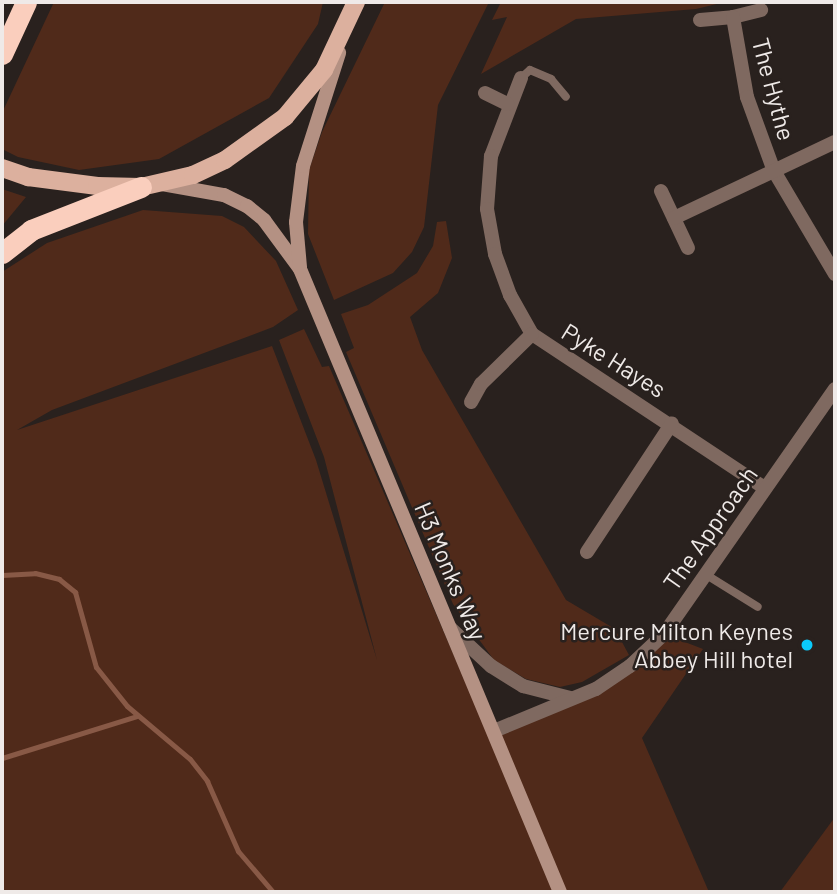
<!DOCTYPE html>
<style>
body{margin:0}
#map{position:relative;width:837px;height:894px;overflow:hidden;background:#29211e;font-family:Barlow,sans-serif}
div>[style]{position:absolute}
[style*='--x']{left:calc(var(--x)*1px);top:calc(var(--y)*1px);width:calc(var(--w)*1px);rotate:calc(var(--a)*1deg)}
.green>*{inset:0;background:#502a1a}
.stream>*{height:5px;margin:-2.5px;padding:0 2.5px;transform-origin:2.5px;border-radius:2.5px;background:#885946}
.lane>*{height:8px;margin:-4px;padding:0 4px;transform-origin:4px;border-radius:4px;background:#7f6960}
.street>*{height:14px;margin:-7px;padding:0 7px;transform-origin:7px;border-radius:7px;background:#7f6960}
.secondary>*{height:14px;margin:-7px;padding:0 7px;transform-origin:7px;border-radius:7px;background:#b49183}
.primary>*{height:18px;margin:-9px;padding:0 9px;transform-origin:9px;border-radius:9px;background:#dcb09e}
.highway>*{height:21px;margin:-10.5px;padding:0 10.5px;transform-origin:10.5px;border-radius:10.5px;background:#facebd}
.dots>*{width:19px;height:19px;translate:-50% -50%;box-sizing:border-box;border:4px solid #29211e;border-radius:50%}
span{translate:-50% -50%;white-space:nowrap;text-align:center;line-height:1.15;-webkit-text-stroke:5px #29211e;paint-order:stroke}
.street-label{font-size:24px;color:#efeae8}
.poi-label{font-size:24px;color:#efeae8}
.right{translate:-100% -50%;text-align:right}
.frame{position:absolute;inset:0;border:4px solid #efeae8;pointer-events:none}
</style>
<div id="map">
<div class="green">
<i style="clip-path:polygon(54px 2px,323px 2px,318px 24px,269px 98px,159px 159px,79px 170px,18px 157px,2px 149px,2px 113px)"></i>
<i style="clip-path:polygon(385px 2px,489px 2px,438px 105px,424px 227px,412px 252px,393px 273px,334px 300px,308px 234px,309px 170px,322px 132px)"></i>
<i style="clip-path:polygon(501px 2px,725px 2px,696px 9px,576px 19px,481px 74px,507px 17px,492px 20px)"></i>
<i style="clip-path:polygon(2px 189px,26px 197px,2px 226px)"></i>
<i style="clip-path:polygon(143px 210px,222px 216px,244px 227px,276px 261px,298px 310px,273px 327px,52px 410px,17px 430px,272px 346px,316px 460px,377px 660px,324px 457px,279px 340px,304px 329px,322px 367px,329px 366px,556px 892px,2px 892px,2px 272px,47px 243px)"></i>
<i style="clip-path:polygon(446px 221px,452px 258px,438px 293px,410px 317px,422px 350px,566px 600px,615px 629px,629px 655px,582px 682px,560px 687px,526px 679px,494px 660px,453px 604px,346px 352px,354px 348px,341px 314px,368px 305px,417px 273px,433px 246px,437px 222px)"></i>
<i style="clip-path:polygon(664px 634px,703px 649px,642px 738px,709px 892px,560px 892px,494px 731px,596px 689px)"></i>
<i style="clip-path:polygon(835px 817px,835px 892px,780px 892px)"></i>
</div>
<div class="stream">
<i style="--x:2;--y:575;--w:33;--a:-3"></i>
<i style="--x:35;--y:573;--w:25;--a:14"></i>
<i style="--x:59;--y:579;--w:21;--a:39"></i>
<i style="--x:75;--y:592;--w:78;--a:74.4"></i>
<i style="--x:96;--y:667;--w:50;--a:51.5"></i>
<i style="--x:127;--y:706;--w:82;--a:40.1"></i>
<i style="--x:190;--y:759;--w:28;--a:52"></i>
<i style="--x:207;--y:781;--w:77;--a:66.1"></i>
<i style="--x:238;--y:851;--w:54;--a:49.5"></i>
<i style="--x:2;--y:758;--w:141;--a:-17.3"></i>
</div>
<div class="lane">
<i style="--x:521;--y:78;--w:12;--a:-42"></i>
<i style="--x:530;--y:70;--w:23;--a:23"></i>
<i style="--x:551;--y:79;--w:23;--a:50"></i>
<i style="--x:705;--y:574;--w:62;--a:31.9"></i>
</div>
<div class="street">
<i style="--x:733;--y:17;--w:29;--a:-14"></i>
<i style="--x:700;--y:20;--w:33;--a:-5"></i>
<i style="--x:733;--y:17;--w:81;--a:80.1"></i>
<i style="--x:747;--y:97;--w:79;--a:70"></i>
<i style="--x:774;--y:171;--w:120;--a:59.4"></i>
<i style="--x:521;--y:78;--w:84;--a:111"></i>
<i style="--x:491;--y:156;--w:53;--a:94.3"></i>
<i style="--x:487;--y:209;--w:46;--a:79.9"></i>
<i style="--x:495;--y:254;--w:44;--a:69.9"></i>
<i style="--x:510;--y:295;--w:45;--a:60.6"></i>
<i style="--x:532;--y:334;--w:279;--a:33.5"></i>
<i style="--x:485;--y:93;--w:25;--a:26"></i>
<i style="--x:661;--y:191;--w:63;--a:64.7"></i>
<i style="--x:674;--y:218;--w:178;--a:-25.3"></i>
<i style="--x:471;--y:402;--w:21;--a:-61"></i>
<i style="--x:481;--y:384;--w:71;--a:-44.4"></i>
<i style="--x:587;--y:552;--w:154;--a:-56.6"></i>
<i style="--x:450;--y:628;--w:56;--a:42.8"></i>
<i style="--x:491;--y:666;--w:38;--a:32"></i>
<i style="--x:523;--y:686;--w:49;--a:14.3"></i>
<i style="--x:494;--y:731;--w:110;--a:-22.4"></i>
<i style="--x:596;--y:689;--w:41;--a:-34.1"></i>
<i style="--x:630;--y:666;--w:47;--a:-43.3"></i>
<i style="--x:664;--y:634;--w:299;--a:-55.1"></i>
</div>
<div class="secondary">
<i style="--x:162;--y:184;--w:63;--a:10.1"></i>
<i style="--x:224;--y:195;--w:25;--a:26"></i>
<i style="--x:247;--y:206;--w:22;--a:39"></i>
<i style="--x:264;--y:220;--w:61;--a:53.7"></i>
<i style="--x:300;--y:269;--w:675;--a:67.35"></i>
<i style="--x:300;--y:267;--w:45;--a:-95.1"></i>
<i style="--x:296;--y:222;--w:56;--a:-82.9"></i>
<i style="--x:303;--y:166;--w:119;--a:-72.3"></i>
</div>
<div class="primary">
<i style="--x:2;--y:168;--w:28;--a:19"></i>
<i style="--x:28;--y:177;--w:70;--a:7.4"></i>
<i style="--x:97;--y:186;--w:44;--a:1.3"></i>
<i style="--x:141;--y:187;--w:53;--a:-13"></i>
<i style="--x:193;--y:175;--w:35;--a:-25"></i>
<i style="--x:225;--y:160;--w:74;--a:-35.6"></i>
<i style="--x:285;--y:117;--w:61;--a:-50.3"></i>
<i style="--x:324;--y:70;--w:75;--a:-64.8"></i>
</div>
<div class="highway">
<i style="--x:2;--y:54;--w:57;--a:-65.2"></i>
<i style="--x:2;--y:253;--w:37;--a:-38"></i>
<i style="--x:31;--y:230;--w:118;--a:-21.4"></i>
</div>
<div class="dots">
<i style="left:807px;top:645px;background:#0bcafa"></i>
</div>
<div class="street-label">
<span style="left:774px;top:89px;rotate:75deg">The Hythe</span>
<span style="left:614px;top:360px;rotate:32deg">Pyke Hayes</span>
<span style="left:710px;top:528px;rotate:-55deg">The Approach</span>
<span style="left:451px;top:571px;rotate:67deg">H3 Monks Way</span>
</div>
<div class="poi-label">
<span class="right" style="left:793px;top:645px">Mercure Milton Keynes<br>Abbey Hill hotel</span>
</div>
<div class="frame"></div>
</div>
